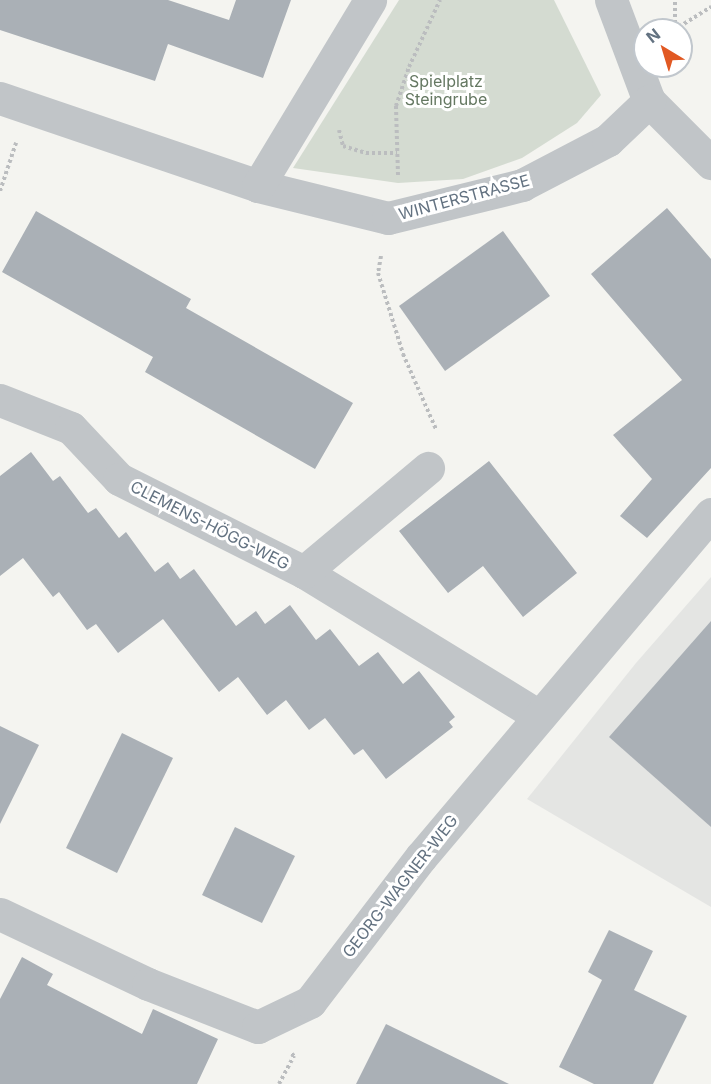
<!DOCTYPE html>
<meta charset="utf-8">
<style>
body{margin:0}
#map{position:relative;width:711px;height:1084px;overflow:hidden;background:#f4f4f0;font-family:Inter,sans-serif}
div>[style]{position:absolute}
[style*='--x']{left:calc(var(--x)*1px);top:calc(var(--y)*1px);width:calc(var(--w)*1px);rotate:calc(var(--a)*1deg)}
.built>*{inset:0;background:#e4e5e3}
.green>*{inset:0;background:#d4dbd1}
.building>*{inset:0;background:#aab0b6}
.path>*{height:4px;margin-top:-2px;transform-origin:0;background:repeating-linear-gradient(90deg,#bbbdbf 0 3px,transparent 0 6px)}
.minor>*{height:33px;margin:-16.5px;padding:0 16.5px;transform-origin:16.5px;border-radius:16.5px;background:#c1c5c8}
span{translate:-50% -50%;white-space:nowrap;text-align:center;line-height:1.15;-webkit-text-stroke:6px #fff;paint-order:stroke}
.park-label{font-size:16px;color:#657862}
.street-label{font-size:16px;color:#637281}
.north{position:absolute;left:633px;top:18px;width:60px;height:60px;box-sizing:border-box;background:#fff;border:2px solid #c1c7cd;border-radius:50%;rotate:322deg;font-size:16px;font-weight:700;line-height:24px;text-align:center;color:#637281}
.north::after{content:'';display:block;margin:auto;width:21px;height:27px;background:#e15923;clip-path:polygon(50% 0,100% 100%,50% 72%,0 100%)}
</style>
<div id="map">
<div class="built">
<i style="clip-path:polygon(711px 577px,711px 907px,527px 799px,636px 663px)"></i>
</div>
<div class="green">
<i style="clip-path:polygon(399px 0,554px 0,601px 95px,577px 123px,522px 158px,463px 179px,398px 183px,293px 168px)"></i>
</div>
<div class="building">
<i style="clip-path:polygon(0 0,168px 0,229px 20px,236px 0,291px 0,263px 78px,168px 44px,155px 81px,0 30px)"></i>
<i style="clip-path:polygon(667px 208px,711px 259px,711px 468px,647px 538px,620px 516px,652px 479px,613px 435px,682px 380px,591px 274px)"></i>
<i style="clip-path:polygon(36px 211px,191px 299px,186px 308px,353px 403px,315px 469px,145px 372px,153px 357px,2px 272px)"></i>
<i style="clip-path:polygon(503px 231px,550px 296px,445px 371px,399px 306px)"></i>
<i style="clip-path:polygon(31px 452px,53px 481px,60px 476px,88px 513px,96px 508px,119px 538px,126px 532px,155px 572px,168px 562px,180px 579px,194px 569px,236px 626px,256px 611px,265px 624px,290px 605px,316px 640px,330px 629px,359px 666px,378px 652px,403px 684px,419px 671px,455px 717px,449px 722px,453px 727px,386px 779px,363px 749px,354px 755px,325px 718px,309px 730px,286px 700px,267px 715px,238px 677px,219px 692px,163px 619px,118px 653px,96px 624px,87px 630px,59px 592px,53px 597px,23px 558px,0 576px,0 476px)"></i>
<i style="clip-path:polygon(489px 461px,577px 573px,523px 617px,483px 566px,448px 593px,399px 531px)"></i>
<i style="clip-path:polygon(711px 621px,711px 827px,609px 737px)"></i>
<i style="clip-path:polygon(0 726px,39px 745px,0 824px)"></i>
<i style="clip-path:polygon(122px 733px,173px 758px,117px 873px,66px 848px)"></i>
<i style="clip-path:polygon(235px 827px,295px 856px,262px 923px,202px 895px)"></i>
<i style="clip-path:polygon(609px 930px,653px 951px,634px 990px,687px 1016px,653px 1084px,594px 1084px,559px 1067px,602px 980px,588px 972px)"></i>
<i style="clip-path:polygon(22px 957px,53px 974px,47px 985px,142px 1034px,153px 1009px,218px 1039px,197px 1084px,0 1084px,0 999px)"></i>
<i style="clip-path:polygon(386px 1024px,509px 1084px,356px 1084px)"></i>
</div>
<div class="path">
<i style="--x:675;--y:29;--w:29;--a:-90"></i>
<i style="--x:674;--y:30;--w:44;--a:-31.9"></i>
<i style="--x:339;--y:130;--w:16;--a:76"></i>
<i style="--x:343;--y:146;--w:24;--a:17"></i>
<i style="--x:366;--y:153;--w:31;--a:0"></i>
<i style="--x:398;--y:175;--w:69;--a:-91.7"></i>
<i style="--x:396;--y:106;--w:41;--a:-71.6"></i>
<i style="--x:409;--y:67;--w:74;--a:-65.2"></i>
<i style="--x:0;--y:191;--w:51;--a:-71.6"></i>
<i style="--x:381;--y:256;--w:17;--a:100"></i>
<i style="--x:378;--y:273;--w:85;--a:72.8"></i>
<i style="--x:403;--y:354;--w:82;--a:66.3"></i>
<i style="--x:279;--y:1084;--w:32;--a:-62"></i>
<i style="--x:294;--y:1056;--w:4;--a:-135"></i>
</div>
<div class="minor">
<i style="--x:611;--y:0;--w:108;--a:69.4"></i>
<i style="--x:649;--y:101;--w:88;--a:45"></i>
<i style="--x:0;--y:98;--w:273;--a:18.8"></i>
<i style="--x:258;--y:186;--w:134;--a:13.8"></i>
<i style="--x:388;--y:218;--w:138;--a:-13.8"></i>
<i style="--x:522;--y:185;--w:97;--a:-27.6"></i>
<i style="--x:608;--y:140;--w:57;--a:-43.6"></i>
<i style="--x:258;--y:186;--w:217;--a:-58.9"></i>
<i style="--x:0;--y:400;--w:76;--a:21.5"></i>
<i style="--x:71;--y:428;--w:70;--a:46.7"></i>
<i style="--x:119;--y:479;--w:207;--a:26.7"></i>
<i style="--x:304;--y:572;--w:276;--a:31.5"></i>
<i style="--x:304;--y:572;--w:162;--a:-40"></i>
<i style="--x:0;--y:914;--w:164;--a:25.3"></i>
<i style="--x:148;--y:984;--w:118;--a:21.4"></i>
<i style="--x:258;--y:1027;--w:58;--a:-25.7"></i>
<i style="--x:310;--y:1002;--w:183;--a:-52.6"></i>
<i style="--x:421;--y:857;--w:449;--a:-49.8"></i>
</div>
<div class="park-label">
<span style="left:446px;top:90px">Spielplatz<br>Steingrube</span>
</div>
<div class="street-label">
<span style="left:464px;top:197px;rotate:-15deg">WINTERSTRASSE</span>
<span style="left:210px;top:525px;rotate:27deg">CLEMENS-HÖGG-WEG</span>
<span style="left:400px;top:886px;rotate:-52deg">GEORG-WAGNER-WEG</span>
</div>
<div class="north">N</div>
</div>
